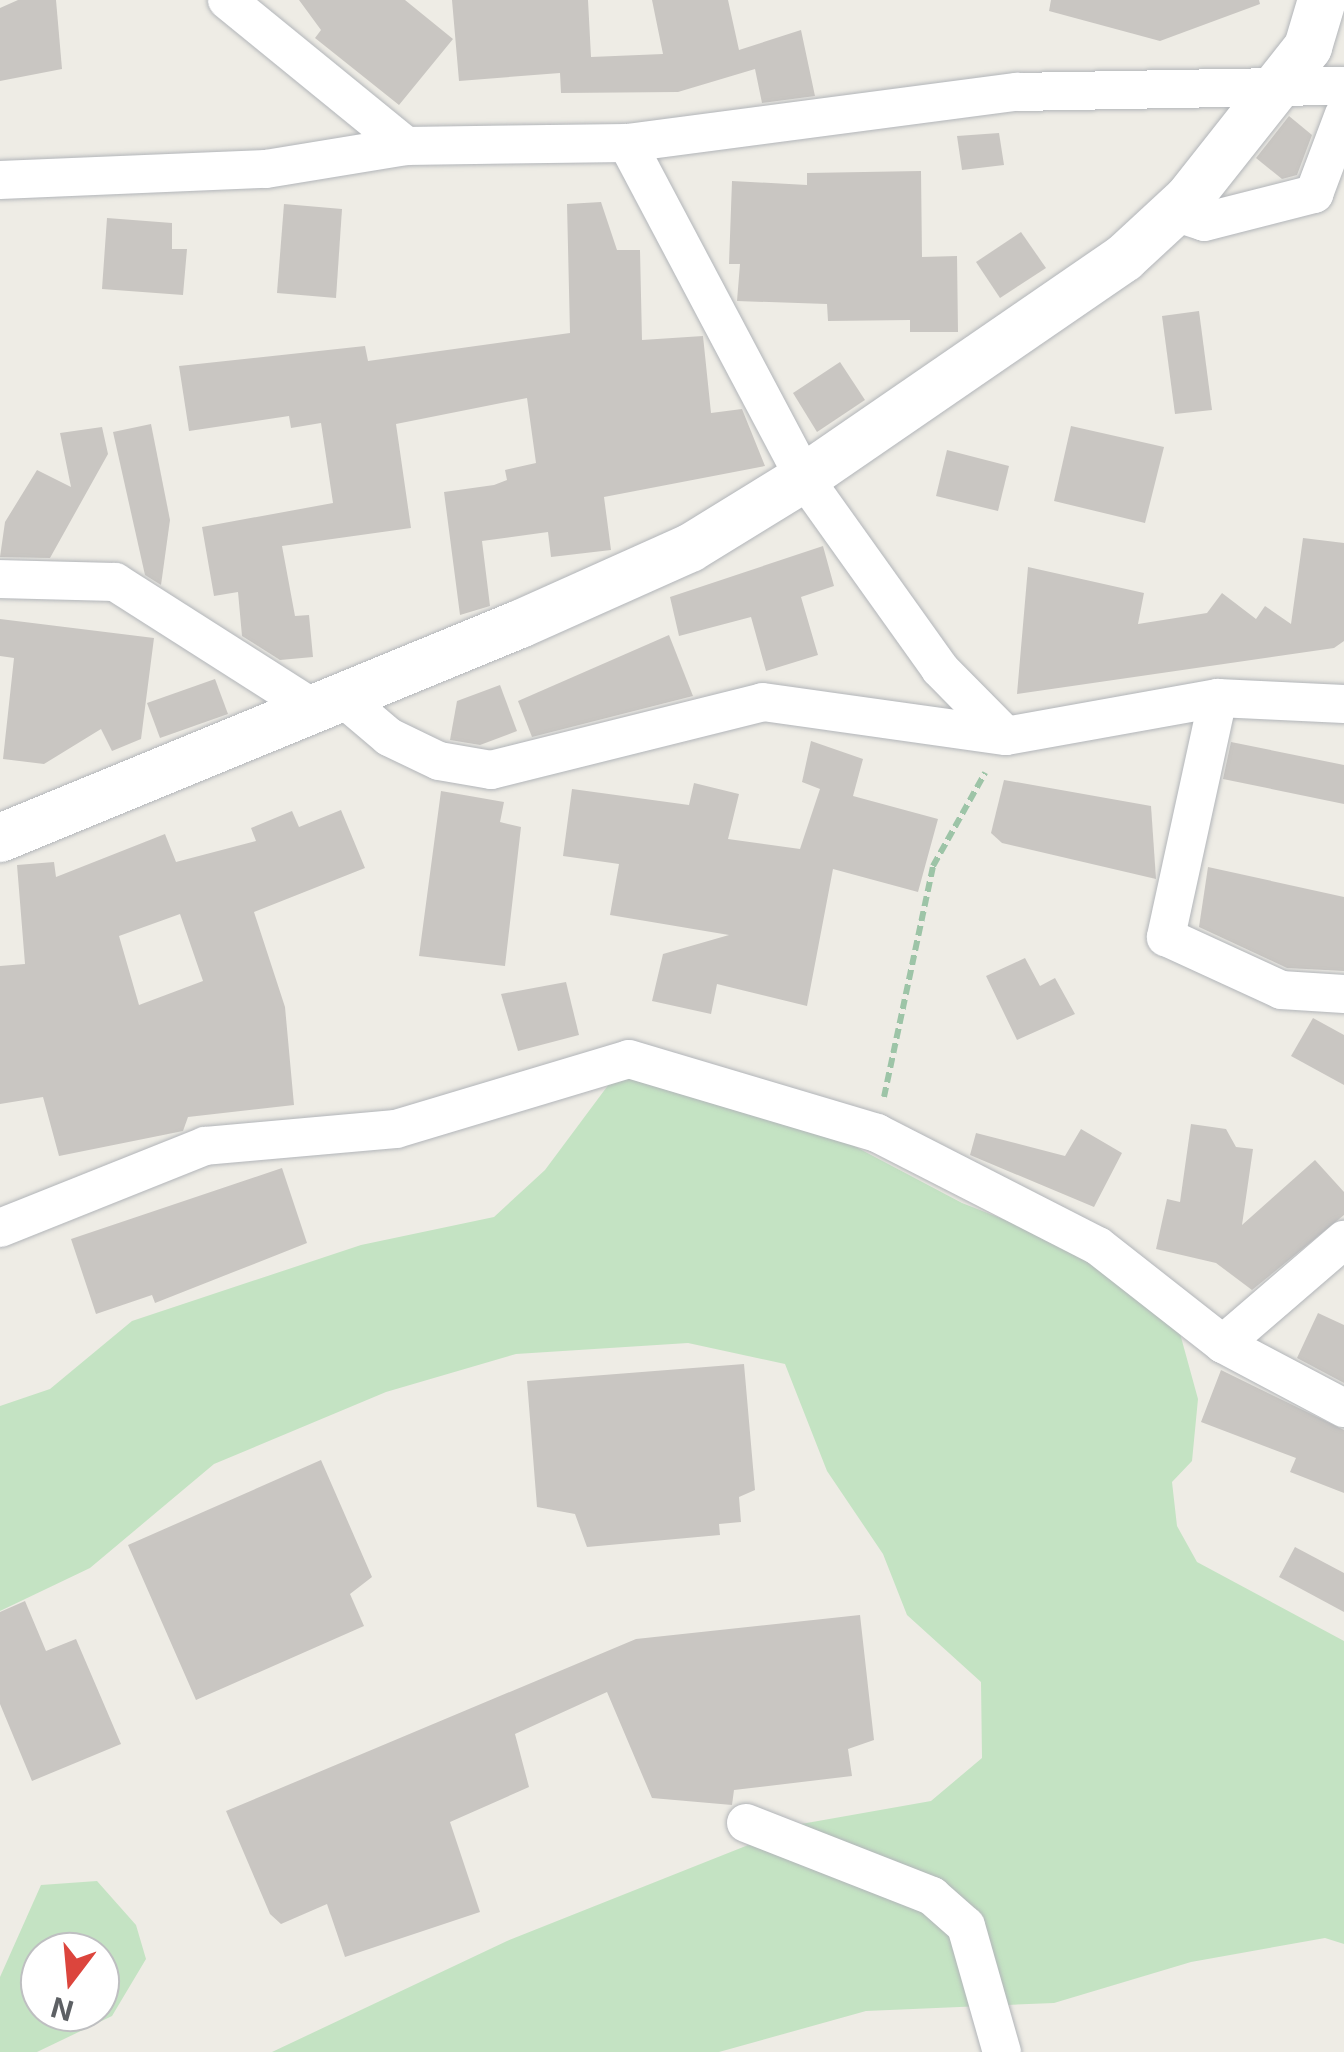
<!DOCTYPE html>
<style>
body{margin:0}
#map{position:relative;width:1344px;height:2052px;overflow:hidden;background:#eeece5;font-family:Inter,sans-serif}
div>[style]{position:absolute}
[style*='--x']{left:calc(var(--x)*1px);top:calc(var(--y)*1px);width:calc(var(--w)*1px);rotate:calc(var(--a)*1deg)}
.green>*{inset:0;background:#c4e3c3}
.building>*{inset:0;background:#c9c6c2}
.path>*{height:6px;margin-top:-3px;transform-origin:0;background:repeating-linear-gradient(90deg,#9dc4a7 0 10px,transparent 0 15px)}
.roads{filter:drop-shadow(0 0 2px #b2b5b9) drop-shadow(0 0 2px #b2b5b9)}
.minor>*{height:38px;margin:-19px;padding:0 19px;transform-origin:19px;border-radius:19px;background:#fff}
.tertiary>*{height:48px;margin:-24px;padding:0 24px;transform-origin:24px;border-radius:24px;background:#fff}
span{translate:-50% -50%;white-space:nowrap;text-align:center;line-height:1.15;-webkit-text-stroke:10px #fff;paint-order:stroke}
.north{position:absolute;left:20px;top:1932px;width:100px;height:100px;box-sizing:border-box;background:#fff;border:2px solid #bebfc1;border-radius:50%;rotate:196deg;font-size:28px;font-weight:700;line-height:40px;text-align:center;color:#5d6064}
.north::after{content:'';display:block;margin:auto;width:35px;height:45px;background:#dc453d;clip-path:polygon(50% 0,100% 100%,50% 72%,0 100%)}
</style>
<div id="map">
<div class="green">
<i style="clip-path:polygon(615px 1076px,698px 1088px,822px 1129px,962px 1203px,1117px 1264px,1170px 1297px,1198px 1399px,1192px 1461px,1172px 1482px,1177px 1526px,1197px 1562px,1344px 1641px,1344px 1944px,1325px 1938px,1191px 1962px,1054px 2003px,866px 2011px,719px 2052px,272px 2052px,507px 1941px,801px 1824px,931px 1801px,982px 1758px,981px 1682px,907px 1615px,883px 1554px,827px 1471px,785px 1364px,688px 1343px,516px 1354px,386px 1392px,214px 1464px,90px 1568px,0 1611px,0 1406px,50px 1389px,132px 1321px,361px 1245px,494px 1217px,545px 1170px)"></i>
<i style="clip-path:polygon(evenodd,97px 1881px,136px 1925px,146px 1959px,112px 2016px,37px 2052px,0 2052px,0 1977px,41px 1885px,97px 1881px,100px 1952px,100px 2012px,40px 2012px,40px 1952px,100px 1952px)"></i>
</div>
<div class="building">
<i style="clip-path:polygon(18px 0,56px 0,62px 69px,0 81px,0 8px)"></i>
<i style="clip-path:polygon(299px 0,405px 0,453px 39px,399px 105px,315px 38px,321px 30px)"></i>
<i style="clip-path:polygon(452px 0,588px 0,591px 57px,663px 54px,652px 0,728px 0,739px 50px,801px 30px,815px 96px,762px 103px,755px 69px,678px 92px,561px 93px,560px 73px,459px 81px)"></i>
<i style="clip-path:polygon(1051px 0,1259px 0,1260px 4px,1160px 41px,1049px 11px)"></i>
<i style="clip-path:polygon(1289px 116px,1312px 135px,1297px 175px,1282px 179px,1256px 158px)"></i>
<i style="clip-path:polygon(999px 133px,1004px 165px,962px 170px,957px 136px)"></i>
<i style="clip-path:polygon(921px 171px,922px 257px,957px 256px,958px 332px,910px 332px,910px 320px,828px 321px,827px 304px,737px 301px,740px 264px,729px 264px,732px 181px,807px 185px,807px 173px)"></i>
<i style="clip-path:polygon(601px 202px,617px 250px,640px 250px,642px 340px,703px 336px,711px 413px,742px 409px,765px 466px,604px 497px,611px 550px,551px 557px,548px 532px,482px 541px,490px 606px,460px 615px,444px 492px,494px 485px,507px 480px,505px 470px,536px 463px,527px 398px,396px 424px,411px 528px,282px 546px,295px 616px,309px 615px,313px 657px,280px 660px,242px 636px,238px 592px,214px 596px,202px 527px,333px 503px,321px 423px,291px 428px,289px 416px,189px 431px,179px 366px,365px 346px,368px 361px,570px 333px,567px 204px)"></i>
<i style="clip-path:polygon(284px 204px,342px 209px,336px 298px,277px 293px)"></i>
<i style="clip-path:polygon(107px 218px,172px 223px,172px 249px,187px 249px,183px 295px,102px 289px)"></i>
<i style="clip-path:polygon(1021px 232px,1046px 268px,1000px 298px,976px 262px)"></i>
<i style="clip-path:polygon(1199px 311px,1212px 410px,1175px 414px,1162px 316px)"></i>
<i style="clip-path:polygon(840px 362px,865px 400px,817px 432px,793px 393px)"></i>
<i style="clip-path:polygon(151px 424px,170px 520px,161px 585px,145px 575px,113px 432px)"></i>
<i style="clip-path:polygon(1071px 426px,1164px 447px,1145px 523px,1054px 501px)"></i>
<i style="clip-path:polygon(102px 427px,108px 454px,50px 558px,0 557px,5px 522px,37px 470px,71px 487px,60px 433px)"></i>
<i style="clip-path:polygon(947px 450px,1009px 466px,998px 511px,936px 496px)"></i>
<i style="clip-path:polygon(1303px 538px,1344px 543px,1344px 641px,1334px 648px,1017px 694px,1028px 567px,1144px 593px,1138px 624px,1207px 613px,1222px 593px,1256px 619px,1265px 606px,1291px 624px)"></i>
<i style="clip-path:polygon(823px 546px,834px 586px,801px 597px,818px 655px,766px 671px,751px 617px,679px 636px,670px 597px)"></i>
<i style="clip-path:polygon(0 619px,154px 638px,141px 739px,112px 751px,101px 729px,44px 764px,3px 759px,14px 658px,0 656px)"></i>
<i style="clip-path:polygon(669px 635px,693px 696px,532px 737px,518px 701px)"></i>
<i style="clip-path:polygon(215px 679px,228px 714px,160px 738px,147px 703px)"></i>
<i style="clip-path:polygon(500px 685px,517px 731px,480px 745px,450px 740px,457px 701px)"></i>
<i style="clip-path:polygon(811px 741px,863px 759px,853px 796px,938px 819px,918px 892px,833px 869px,807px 1006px,717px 984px,711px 1014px,652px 1001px,663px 954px,729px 935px,610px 915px,619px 864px,563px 856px,572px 789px,689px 805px,694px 783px,739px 794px,728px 839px,800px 849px,820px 789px,802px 782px)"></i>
<i style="clip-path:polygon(1231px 742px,1344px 765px,1344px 804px,1223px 779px)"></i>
<i style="clip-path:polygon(1004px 780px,1151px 806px,1156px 879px,1002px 843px,991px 833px)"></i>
<i style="clip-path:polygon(441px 791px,504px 802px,500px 822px,521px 827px,505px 966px,419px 956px)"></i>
<i style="clip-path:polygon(evenodd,341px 810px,365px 868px,254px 912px,285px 1007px,294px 1105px,188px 1117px,183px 1131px,59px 1156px,43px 1097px,0 1104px,0 966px,25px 964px,17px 865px,54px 862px,56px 877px,165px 834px,176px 862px,256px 841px,251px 828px,292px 811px,299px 827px,341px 810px,180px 914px,203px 981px,139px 1005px,119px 936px,180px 914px)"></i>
<i style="clip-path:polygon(1208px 867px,1344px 897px,1344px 971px,1287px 968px,1199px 927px)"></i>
<i style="clip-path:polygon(1025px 958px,1040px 986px,1055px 978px,1075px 1014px,1017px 1040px,986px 976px)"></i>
<i style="clip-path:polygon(566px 982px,579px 1035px,518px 1051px,501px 994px)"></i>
<i style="clip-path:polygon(1313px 1018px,1344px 1035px,1344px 1085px,1291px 1056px)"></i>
<i style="clip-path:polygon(1191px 1124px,1226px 1129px,1236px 1147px,1253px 1149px,1242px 1225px,1315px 1160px,1344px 1192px,1344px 1215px,1252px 1290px,1216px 1263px,1156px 1249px,1167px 1199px,1180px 1202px)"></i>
<i style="clip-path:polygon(1081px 1129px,1122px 1153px,1094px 1207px,970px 1155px,976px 1133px,1065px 1156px)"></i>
<i style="clip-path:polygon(282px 1168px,307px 1243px,155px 1303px,152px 1295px,96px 1314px,71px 1239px)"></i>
<i style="clip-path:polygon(1318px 1313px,1344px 1325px,1344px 1383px,1297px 1358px)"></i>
<i style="clip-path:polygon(744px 1364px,755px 1490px,739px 1497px,741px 1522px,719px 1524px,720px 1535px,587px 1547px,575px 1514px,537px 1507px,527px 1381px)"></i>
<i style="clip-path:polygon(1221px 1370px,1344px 1430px,1344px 1493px,1290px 1472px,1296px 1458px,1201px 1422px)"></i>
<i style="clip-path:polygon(321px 1460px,372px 1577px,350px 1594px,364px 1626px,196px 1700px,128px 1545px)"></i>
<i style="clip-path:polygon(1295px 1547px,1344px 1573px,1344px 1612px,1279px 1577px)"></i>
<i style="clip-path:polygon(25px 1601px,46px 1651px,76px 1639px,121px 1744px,32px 1781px,0 1704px,0 1612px)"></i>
<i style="clip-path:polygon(860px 1615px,874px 1740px,848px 1749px,852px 1776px,734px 1790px,732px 1805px,652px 1798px,607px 1692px,515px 1734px,529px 1787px,450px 1822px,480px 1912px,345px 1957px,327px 1904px,281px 1924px,270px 1914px,226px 1811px,636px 1639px)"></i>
</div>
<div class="path">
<i style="--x:884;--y:1097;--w:236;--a:-78"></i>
<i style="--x:933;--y:866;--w:107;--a:-60.8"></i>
</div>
<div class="roads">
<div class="minor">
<i style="--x:227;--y:0;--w:231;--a:39.2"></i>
<i style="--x:627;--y:143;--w:379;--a:62.1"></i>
<i style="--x:804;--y:478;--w:234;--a:54.5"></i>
<i style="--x:940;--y:669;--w:94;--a:45.4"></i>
<i style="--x:1006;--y:736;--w:215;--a:-10.2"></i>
<i style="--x:1218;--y:698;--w:126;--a:2.7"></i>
<i style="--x:0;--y:180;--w:266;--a:-2.4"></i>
<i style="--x:266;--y:169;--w:142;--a:-9.3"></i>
<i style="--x:406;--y:146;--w:221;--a:-0.8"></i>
<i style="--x:627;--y:143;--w:393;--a:-7.5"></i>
<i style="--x:1017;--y:92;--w:327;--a:-1.1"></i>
<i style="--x:1174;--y:212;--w:32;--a:18"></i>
<i style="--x:1204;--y:222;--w:114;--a:-14.3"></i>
<i style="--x:1314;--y:194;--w:85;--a:-69.4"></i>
<i style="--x:0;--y:579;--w:115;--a:1.5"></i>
<i style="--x:115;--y:582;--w:236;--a:32.5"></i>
<i style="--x:343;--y:698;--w:60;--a:40.3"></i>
<i style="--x:389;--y:737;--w:55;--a:25.6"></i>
<i style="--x:439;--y:761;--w:53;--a:9.8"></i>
<i style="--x:491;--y:770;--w:280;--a:-14"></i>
<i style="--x:763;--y:702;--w:245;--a:8"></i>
<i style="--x:1218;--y:698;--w:245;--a:102.3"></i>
<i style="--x:1166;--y:937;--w:127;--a:24.7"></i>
<i style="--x:1281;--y:990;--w:63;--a:3.6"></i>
<i style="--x:0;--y:1228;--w:221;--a:-21.8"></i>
<i style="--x:205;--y:1146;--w:192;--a:-5.1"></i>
<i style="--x:396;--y:1129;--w:243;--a:-16.7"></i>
<i style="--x:629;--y:1059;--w:259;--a:16.6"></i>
<i style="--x:877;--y:1133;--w:248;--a:27.1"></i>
<i style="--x:1098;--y:1246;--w:159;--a:38.1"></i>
<i style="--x:1223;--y:1344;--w:160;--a:-40.7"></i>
<i style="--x:1223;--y:1344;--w:137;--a:27.9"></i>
<i style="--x:746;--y:1823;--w:200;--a:21.4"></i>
<i style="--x:932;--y:1896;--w:45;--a:41.4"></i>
<i style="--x:966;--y:1926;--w:131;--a:74.1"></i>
</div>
<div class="tertiary">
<i style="--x:0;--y:838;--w:562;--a:-22.37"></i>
<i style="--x:520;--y:624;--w:186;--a:-24.1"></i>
<i style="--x:690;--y:548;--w:134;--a:-31.6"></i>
<i style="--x:804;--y:478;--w:388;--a:-34.5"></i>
<i style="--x:1124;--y:258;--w:87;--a:-42.7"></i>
<i style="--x:1188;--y:199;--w:194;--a:-51.7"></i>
<i style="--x:1308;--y:47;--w:49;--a:-73.4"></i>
</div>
</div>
<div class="north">N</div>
</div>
